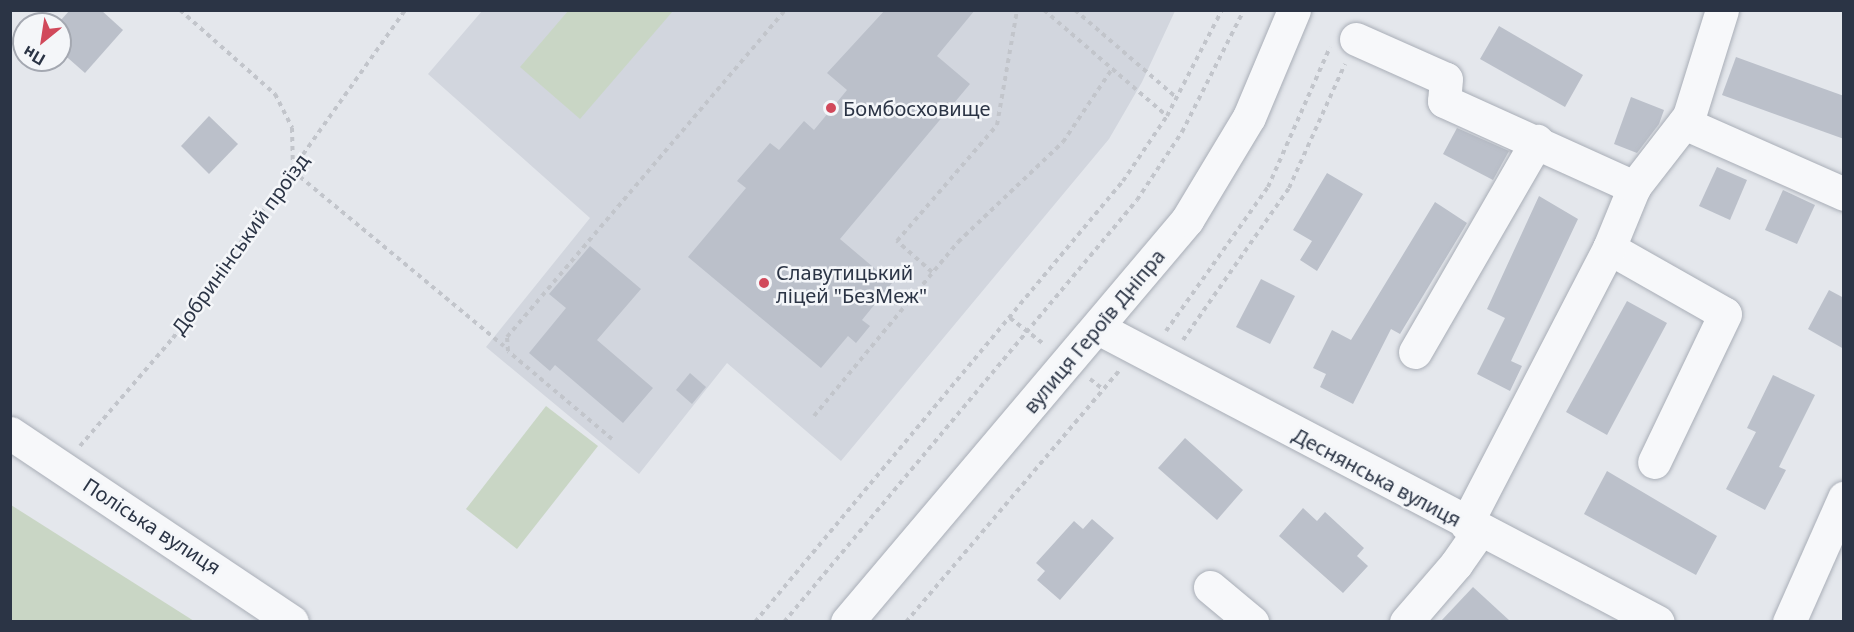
<!DOCTYPE html>
<meta charset="utf-8">
<style>
body{margin:0}
#map{position:relative;width:1854px;height:632px;overflow:hidden;background:#e4e7ec;font-family:"Noto Sans",sans-serif}
div>[style]{position:absolute}
[style*='--x']{left:calc(var(--x)*1px);top:calc(var(--y)*1px);width:calc(var(--w)*1px);rotate:calc(var(--a)*1deg)}
.built>*{inset:0;background:#d2d6de}
.green>*{inset:0;background:#c9d6c5}
.building>*{inset:0;background:#bbc0ca}
.path>*{height:4px;margin-top:-2px;transform-origin:0;background:repeating-linear-gradient(90deg,#c2c5cb 0 4.5px,transparent 0 9px)}
.roads{filter:drop-shadow(0 0 2px #a9aeb7) drop-shadow(0 0 2px #a9aeb7)}
.minor>*{height:33px;margin:-16.5px;padding:0 16.5px;transform-origin:16.5px;border-radius:16.5px;background:#f7f8fa}
.dots>*{width:16px;height:16px;translate:-50% -50%;box-sizing:border-box;border:3px solid #f4f6f9;border-radius:50%}
span{translate:-50% -50%;white-space:nowrap;text-align:center;line-height:1.15;-webkit-text-stroke:5px #f4f6f9;paint-order:stroke}
.poi-label{font-size:20px;color:#2b3445}
.left{translate:0 -50%;text-align:left}
.street-label{font-size:20px;color:#2b3445}
.frame{position:absolute;inset:0;border:12px solid #2b3445;pointer-events:none}
.north{position:absolute;left:12px;top:12px;width:60px;height:60px;box-sizing:border-box;background:#f4f6f9;border:2px solid #a4a8b1;border-radius:50%;rotate:210deg;font-size:16px;font-weight:700;line-height:24px;text-align:center;color:#2b3445}
.north::after{content:'';display:block;margin:auto;width:21px;height:27px;background:#d1495b;clip-path:polygon(50% 0,100% 100%,50% 72%,0 100%)}
</style>
<div id="map">
<div class="built">
<i style="clip-path:polygon(482px 11px,1175px 11px,1142px 82px,1109px 139px,841px 461px,727px 363px,639px 474px,486px 347px,590px 218px,428px 74px)"></i>
</div>
<div class="green">
<i style="clip-path:polygon(568px 11px,673px 11px,580px 119px,520px 67px)"></i>
<i style="clip-path:polygon(546px 406px,598px 446px,517px 549px,466px 509px)"></i>
<i style="clip-path:polygon(10px 505px,11px 505px,194px 621px,11px 621px)"></i>
</div>
<div class="building">
<i style="clip-path:polygon(70px 10px,101px 10px,123px 30px,85px 73px,60px 51px,60px 21px)"></i>
<i style="clip-path:polygon(885px 10px,975px 10px,937px 56px,970px 84px,840px 239px,892px 283px,862px 320px,870px 326px,856px 343px,848px 336px,821px 368px,688px 257px,746px 188px,737px 181px,770px 143px,779px 150px,804px 121px,814px 130px,847px 90px,827px 73px)"></i>
<i style="clip-path:polygon(1499px 26px,1583px 75px,1565px 107px,1480px 59px)"></i>
<i style="clip-path:polygon(1736px 57px,1844px 96px,1844px 139px,1722px 95px)"></i>
<i style="clip-path:polygon(1631px 97px,1664px 110px,1659px 124px,1637px 153px,1614px 144px)"></i>
<i style="clip-path:polygon(209px 116px,238px 144px,209px 174px,181px 146px)"></i>
<i style="clip-path:polygon(1457px 128px,1509px 151px,1493px 180px,1443px 154px)"></i>
<i style="clip-path:polygon(1717px 167px,1747px 180px,1730px 220px,1699px 206px)"></i>
<i style="clip-path:polygon(1327px 173px,1363px 194px,1317px 271px,1300px 260px,1312px 241px,1293px 230px)"></i>
<i style="clip-path:polygon(1783px 190px,1815px 205px,1797px 244px,1765px 230px)"></i>
<i style="clip-path:polygon(1539px 196px,1578px 219px,1511px 361px,1522px 366px,1510px 391px,1477px 374px,1505px 318px,1487px 309px)"></i>
<i style="clip-path:polygon(1435px 202px,1467px 223px,1400px 334px,1391px 329px,1353px 404px,1320px 387px,1326px 374px,1313px 368px,1332px 330px,1351px 340px)"></i>
<i style="clip-path:polygon(590px 246px,641px 289px,597px 340px,653px 388px,623px 423px,555px 365px,550px 371px,529px 353px,566px 308px,549px 294px)"></i>
<i style="clip-path:polygon(1261px 279px,1295px 296px,1270px 344px,1236px 327px)"></i>
<i style="clip-path:polygon(1829px 290px,1844px 298px,1844px 349px,1808px 329px)"></i>
<i style="clip-path:polygon(1627px 301px,1667px 323px,1607px 435px,1566px 412px)"></i>
<i style="clip-path:polygon(690px 373px,706px 387px,692px 404px,676px 390px)"></i>
<i style="clip-path:polygon(1773px 375px,1815px 395px,1779px 467px,1786px 470px,1765px 510px,1726px 489px,1756px 432px,1747px 428px)"></i>
<i style="clip-path:polygon(1185px 438px,1243px 490px,1217px 520px,1158px 468px)"></i>
<i style="clip-path:polygon(1607px 471px,1717px 536px,1696px 575px,1584px 514px)"></i>
<i style="clip-path:polygon(1303px 508px,1317px 521px,1325px 512px,1364px 548px,1357px 556px,1368px 566px,1343px 593px,1279px 536px)"></i>
<i style="clip-path:polygon(1092px 519px,1114px 538px,1060px 600px,1037px 580px,1045px 571px,1036px 563px,1074px 521px,1083px 529px)"></i>
<i style="clip-path:polygon(1473px 587px,1510px 621px,1441px 621px)"></i>
</div>
<div class="path">
<i style="--x:180;--y:10;--w:127;--a:41.5"></i>
<i style="--x:275;--y:94;--w:38;--a:63"></i>
<i style="--x:292;--y:128;--w:43;--a:88.7"></i>
<i style="--x:293;--y:171;--w:274;--a:39.7"></i>
<i style="--x:1044;--y:10;--w:162;--a:40.8"></i>
<i style="--x:1075;--y:10;--w:135;--a:40.8"></i>
<i style="--x:932;--y:272;--w:47;--a:-138.5"></i>
<i style="--x:897;--y:241;--w:153;--a:-49.2"></i>
<i style="--x:997;--y:125;--w:117;--a:-80.1"></i>
<i style="--x:1010;--y:318;--w:44;--a:37.6"></i>
<i style="--x:1166;--y:331;--w:176;--a:-54.7"></i>
<i style="--x:1268;--y:187;--w:153;--a:-66.1"></i>
<i style="--x:1183;--y:340;--w:185;--a:-55.1"></i>
<i style="--x:1289;--y:188;--w:136;--a:-65.7"></i>
<i style="--x:1090;--y:379;--w:16;--a:38"></i>
<i style="--x:814;--y:416;--w:226;--a:-50.4"></i>
<i style="--x:958;--y:242;--w:145;--a:-43.6"></i>
<i style="--x:1063;--y:142;--w:88;--a:-56.1"></i>
<i style="--x:612;--y:439;--w:136;--a:-139.8"></i>
<i style="--x:508;--y:351;--w:14;--a:-94"></i>
<i style="--x:507;--y:337;--w:429;--a:-49.6"></i>
<i style="--x:80;--y:446;--w:143;--a:-49.3"></i>
<i style="--x:173;--y:338;--w:402;--a:-54.7"></i>
<i style="--x:755;--y:622;--w:574;--a:-50.16"></i>
<i style="--x:1123;--y:181;--w:78;--a:-55.9"></i>
<i style="--x:1167;--y:116;--w:119;--a:-62.6"></i>
<i style="--x:784;--y:622;--w:550;--a:-50.09"></i>
<i style="--x:1137;--y:200;--w:82;--a:-56.5"></i>
<i style="--x:1182;--y:132;--w:137;--a:-63.1"></i>
<i style="--x:906;--y:622;--w:329;--a:-49.7"></i>
</div>
<div class="roads">
<div class="minor">
<i style="--x:1356;--y:39;--w:98;--a:24"></i>
<i style="--x:1446;--y:79;--w:22;--a:95"></i>
<i style="--x:1444;--y:101;--w:209;--a:24.4"></i>
<i style="--x:1684;--y:123;--w:175;--a:23.9"></i>
<i style="--x:1609;--y:248;--w:133;--a:29.6"></i>
<i style="--x:1725;--y:314;--w:164;--a:115.6"></i>
<i style="--x:1098;--y:328;--w:632;--a:27.7"></i>
<i style="--x:1415;--y:352;--w:244;--a:-60"></i>
<i style="--x:10;--y:433;--w:339;--a:33.8"></i>
<i style="--x:1466;--y:524;--w:311;--a:-62.6"></i>
<i style="--x:1609;--y:248;--w:66;--a:-67.7"></i>
<i style="--x:1634;--y:187;--w:90;--a:-52.2"></i>
<i style="--x:1689;--y:116;--w:111;--a:-72.7"></i>
<i style="--x:1210;--y:587;--w:55;--a:39.8"></i>
<i style="--x:847;--y:622;--w:527;--a:-49.78"></i>
<i style="--x:1187;--y:220;--w:120;--a:-59"></i>
<i style="--x:1249;--y:117;--w:116;--a:-67.2"></i>
<i style="--x:1406;--y:622;--w:77;--a:-49.2"></i>
<i style="--x:1456;--y:564;--w:40;--a:-55.1"></i>
<i style="--x:1789;--y:622;--w:136;--a:-66.1"></i>
</div>
</div>
<div class="dots">
<i style="left:831px;top:108px;background:#d1495b"></i>
<i style="left:764px;top:283px;background:#d1495b"></i>
</div>
<div class="poi-label">
<span class="left" style="left:843px;top:108px">Бомбосховище</span>
<span class="left" style="left:776px;top:284px">Славутицький<br>ліцей "БезМеж"</span>
</div>
<div class="street-label">
<span style="left:240px;top:244px;rotate:-54deg">Добринінський проїзд</span>
<span style="left:1094px;top:331px;rotate:-50deg">вулиця Героїв Дніпра</span>
<span style="left:1377px;top:477px;rotate:28deg">Деснянська вулиця</span>
<span style="left:152px;top:526px;rotate:33deg">Поліська вулиця</span>
</div>
<div class="frame"></div>
<div class="north">Пн</div>
</div>
